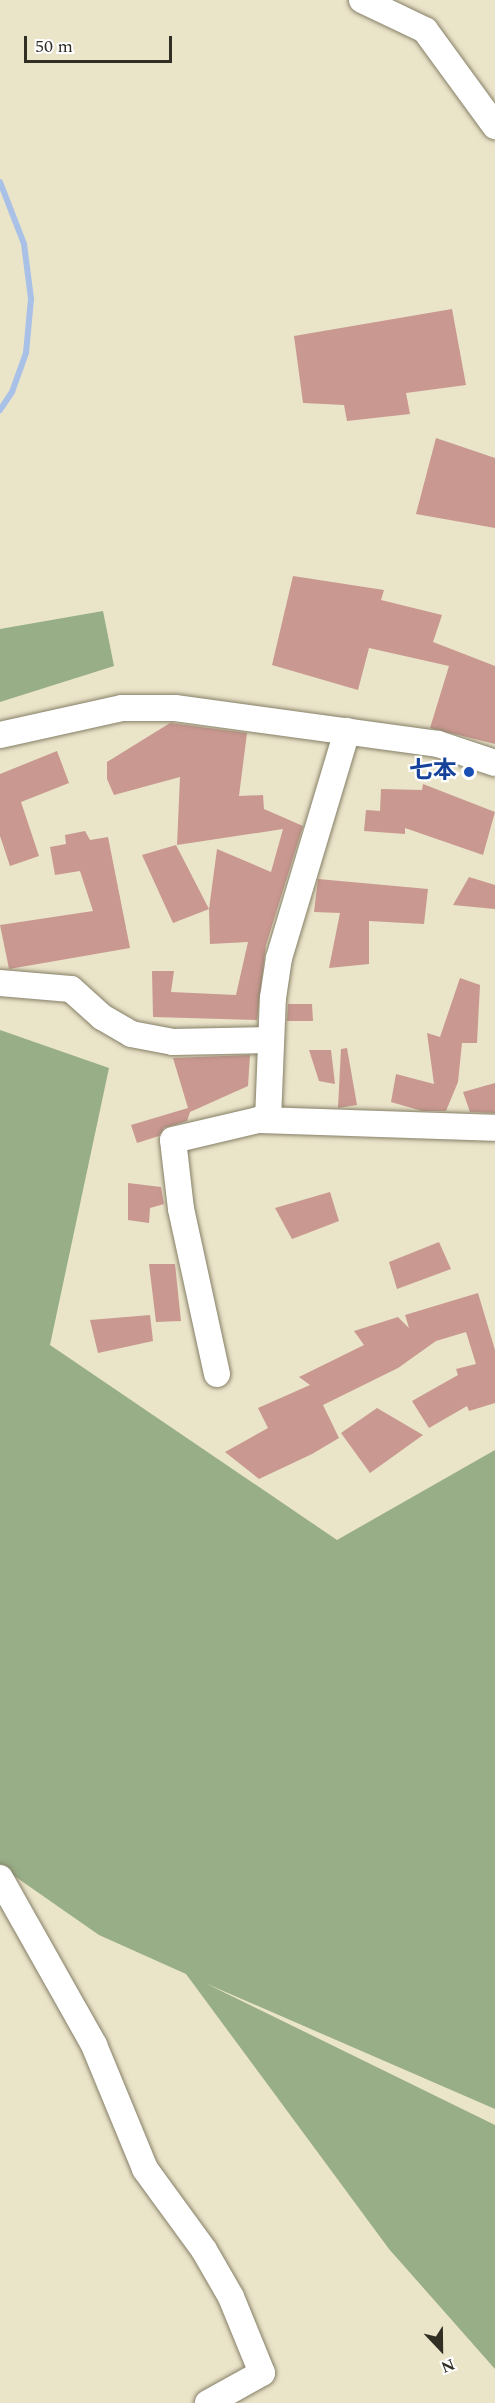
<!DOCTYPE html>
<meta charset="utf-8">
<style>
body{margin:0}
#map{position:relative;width:495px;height:2403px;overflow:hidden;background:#eae4c9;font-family:Spectral,"Noto Sans JP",serif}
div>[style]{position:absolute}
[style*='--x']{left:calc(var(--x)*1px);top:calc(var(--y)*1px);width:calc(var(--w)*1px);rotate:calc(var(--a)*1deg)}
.forest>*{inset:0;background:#97ae87}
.stream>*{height:6px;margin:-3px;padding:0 3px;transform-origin:3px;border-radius:3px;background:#a9c0e7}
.building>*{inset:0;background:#c99890}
.roads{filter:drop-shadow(0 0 2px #857f67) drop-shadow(0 0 2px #857f67)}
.minor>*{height:26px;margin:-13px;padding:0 13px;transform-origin:13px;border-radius:13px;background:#fff}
.dots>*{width:16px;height:16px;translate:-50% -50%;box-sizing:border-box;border:3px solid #fff;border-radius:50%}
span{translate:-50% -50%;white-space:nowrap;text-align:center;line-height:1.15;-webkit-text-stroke:4.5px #fff;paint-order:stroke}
.transit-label{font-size:24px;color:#164399;font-weight:700}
.right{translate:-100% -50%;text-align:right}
.north{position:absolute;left:411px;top:2319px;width:60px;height:60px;-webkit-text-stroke:4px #fff;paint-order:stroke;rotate:158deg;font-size:16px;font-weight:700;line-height:24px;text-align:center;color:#312e24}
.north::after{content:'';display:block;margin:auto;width:21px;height:27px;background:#312e24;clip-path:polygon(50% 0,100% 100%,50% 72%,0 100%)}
.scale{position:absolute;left:24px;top:36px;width:148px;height:27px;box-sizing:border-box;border:3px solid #312e24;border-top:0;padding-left:8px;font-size:18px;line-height:21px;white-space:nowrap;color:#312e24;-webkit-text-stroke:4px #fff;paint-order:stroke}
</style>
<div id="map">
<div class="forest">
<i style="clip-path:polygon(103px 611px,114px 666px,0 702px,0 629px)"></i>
<i style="clip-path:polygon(0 1030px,109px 1068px,50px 1345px,337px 1540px,495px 1450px,495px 2109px,205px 1983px,495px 2125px,495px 2369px,389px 2249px,186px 1974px,99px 1935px,0 1866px)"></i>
</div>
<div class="stream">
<i style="--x:0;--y:182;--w:66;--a:68.8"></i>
<i style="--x:24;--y:244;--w:55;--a:82.7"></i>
<i style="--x:31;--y:299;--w:54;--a:95.3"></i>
<i style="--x:26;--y:353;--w:41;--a:109.7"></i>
<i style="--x:12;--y:392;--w:22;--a:124"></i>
</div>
<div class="building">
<i style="clip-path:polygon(452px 309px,466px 385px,406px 393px,410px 414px,347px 421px,344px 405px,303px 403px,294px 336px)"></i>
<i style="clip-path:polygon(436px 438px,495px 458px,495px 528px,416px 514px)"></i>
<i style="clip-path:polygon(293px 576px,384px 590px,381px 600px,442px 615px,433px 642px,495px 666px,495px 744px,430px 728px,449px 666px,369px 648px,358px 690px,272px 665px)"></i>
<i style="clip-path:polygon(170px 723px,247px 733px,239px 796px,263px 795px,264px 809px,303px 826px,266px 945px,257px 1020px,153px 1017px,152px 971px,174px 971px,171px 992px,236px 995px,248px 942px,210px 944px,209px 909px,217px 849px,271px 872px,283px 829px,177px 845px,180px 777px,114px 795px,107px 779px,107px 762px)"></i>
<i style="clip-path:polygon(57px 751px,69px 783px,21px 802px,39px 856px,10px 866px,0 836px,0 774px)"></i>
<i style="clip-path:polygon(423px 784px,495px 812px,483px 855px,405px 828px,405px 834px,364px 831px,366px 810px,380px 811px,381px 789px,422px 790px)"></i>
<i style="clip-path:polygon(85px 831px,90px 840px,108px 837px,130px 948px,9px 969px,0 925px,93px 911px,80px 871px,55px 875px,50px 847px,66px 844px,65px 835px)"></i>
<i style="clip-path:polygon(176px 845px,209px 909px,173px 923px,142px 855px)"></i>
<i style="clip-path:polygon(469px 877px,495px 885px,495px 909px,453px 905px)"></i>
<i style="clip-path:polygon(318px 879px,428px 889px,424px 924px,369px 921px,369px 964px,329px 968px,340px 913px,314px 912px)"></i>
<i style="clip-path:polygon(460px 978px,480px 985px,477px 1043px,462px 1043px,458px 1082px,446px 1111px,422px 1111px,391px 1102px,396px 1074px,434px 1084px,427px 1033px,440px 1037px)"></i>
<i style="clip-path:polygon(288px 1004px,312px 1004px,313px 1021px,287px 1021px)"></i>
<i style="clip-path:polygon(347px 1048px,357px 1105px,338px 1108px,341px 1049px)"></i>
<i style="clip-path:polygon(309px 1050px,331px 1050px,335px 1084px,319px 1081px)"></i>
<i style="clip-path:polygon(250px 1055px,248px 1086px,190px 1112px,187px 1121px,164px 1128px,159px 1136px,137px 1143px,131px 1125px,188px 1108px,173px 1058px)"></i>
<i style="clip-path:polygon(495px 1083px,495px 1113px,470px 1112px,463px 1092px)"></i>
<i style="clip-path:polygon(128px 1183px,161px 1187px,164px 1204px,150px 1208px,149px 1223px,128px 1220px)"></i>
<i style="clip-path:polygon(330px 1192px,339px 1221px,292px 1239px,275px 1208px)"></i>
<i style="clip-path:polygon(439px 1242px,451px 1269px,397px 1289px,389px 1262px)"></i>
<i style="clip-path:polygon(149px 1264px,175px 1264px,181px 1321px,156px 1322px)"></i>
<i style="clip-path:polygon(478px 1293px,495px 1350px,495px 1403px,469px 1411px,467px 1406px,429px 1428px,412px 1401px,458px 1375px,456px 1369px,476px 1364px,466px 1332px,436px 1341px,398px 1368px,323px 1405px,339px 1438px,312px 1454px,259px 1479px,225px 1452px,268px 1428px,258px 1408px,310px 1385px,299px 1377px,364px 1345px,354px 1331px,398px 1317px,409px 1328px,405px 1315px)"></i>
<i style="clip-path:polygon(150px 1315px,153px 1341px,98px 1353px,90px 1320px)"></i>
<i style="clip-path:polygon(377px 1408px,423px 1435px,370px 1473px,341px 1433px)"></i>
</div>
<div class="roads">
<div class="minor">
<i style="--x:362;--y:0;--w:70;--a:25.5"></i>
<i style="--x:425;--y:30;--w:119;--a:53.9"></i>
<i style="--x:0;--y:735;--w:125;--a:-12.5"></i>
<i style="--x:122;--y:708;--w:53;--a:0"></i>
<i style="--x:175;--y:708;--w:265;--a:7.8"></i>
<i style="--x:438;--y:744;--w:60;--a:18.4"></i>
<i style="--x:0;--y:983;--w:71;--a:4.8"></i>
<i style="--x:71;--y:989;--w:42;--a:42.1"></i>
<i style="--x:102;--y:1017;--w:34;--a:30"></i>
<i style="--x:131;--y:1034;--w:43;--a:10.8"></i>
<i style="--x:173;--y:1042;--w:98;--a:-1.2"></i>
<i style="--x:268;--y:1120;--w:122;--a:-87.7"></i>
<i style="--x:273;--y:998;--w:40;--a:-81.5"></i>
<i style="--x:279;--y:958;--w:237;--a:-73.3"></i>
<i style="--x:217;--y:1374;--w:169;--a:-102.3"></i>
<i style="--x:181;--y:1209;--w:69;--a:-96.6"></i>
<i style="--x:173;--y:1140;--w:87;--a:-13.2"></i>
<i style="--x:258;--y:1120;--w:237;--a:1.9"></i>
<i style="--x:0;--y:1878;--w:192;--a:60.6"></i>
<i style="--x:94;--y:2045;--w:134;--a:67.6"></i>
<i style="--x:145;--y:2169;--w:100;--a:53.9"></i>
<i style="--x:204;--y:2250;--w:54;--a:60.1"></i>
<i style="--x:231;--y:2297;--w:82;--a:67.8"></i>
<i style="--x:262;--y:2373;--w:62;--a:150.9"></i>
</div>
</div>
<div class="dots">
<i style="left:469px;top:772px;background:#1a4fb4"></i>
</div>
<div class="transit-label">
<span class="right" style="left:457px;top:772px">七本</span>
</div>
<div class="north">N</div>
<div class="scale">50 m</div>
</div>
